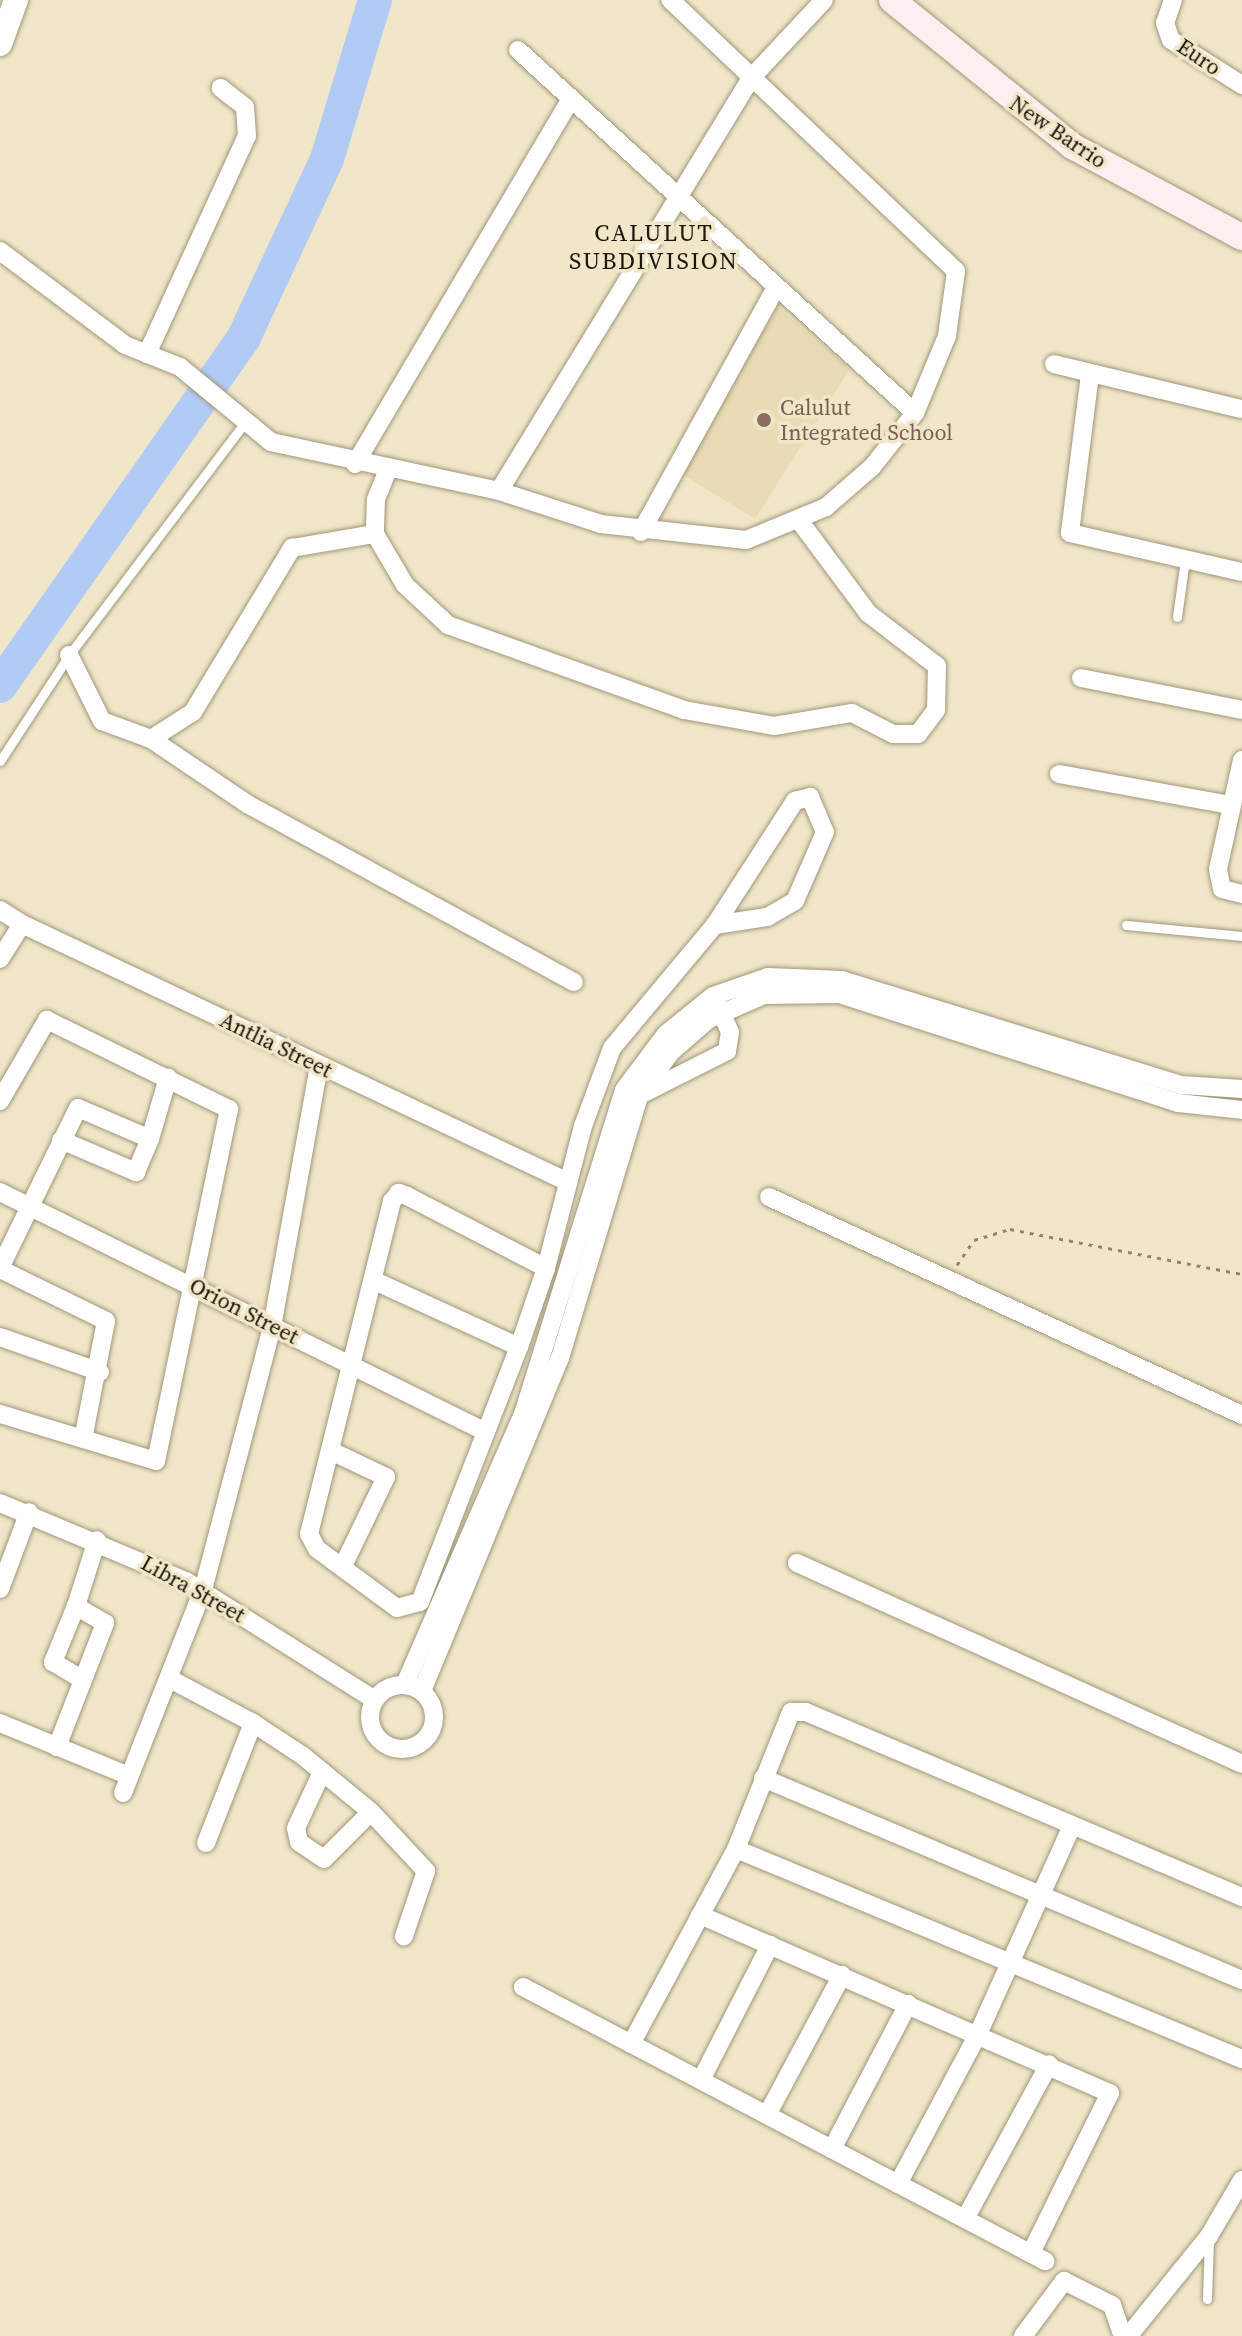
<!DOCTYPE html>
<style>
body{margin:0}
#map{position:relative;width:1242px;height:2336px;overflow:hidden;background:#f1e7c8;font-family:"Source Serif 4",serif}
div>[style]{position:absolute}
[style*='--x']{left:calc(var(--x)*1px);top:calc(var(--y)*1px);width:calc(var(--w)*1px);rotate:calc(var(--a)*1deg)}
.built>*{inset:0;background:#e8dbb5}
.river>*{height:34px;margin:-17px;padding:0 17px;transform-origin:17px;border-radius:17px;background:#b1cbf5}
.path>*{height:3px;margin-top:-1.5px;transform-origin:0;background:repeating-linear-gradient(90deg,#8e8671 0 4px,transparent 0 10px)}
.roads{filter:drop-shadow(0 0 2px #a0967a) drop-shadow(0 0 2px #a0967a)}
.service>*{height:9px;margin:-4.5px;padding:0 4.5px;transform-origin:4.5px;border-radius:4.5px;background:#fff}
.minor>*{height:18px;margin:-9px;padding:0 9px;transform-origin:9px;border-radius:9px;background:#fff}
.minor>.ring{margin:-9px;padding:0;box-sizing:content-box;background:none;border:18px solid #fff;border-radius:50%}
.tertiary>*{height:24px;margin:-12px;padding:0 12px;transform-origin:12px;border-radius:12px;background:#fff}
.secondary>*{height:26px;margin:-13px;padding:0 13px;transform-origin:13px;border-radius:13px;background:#fcefef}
.dots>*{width:22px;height:22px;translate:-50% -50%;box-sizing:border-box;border:4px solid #f1e7c8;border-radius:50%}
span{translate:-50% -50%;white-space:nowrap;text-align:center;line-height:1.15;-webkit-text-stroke:7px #f1e7c8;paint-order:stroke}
.street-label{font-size:22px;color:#1b170c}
.education-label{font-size:22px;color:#785e54}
.left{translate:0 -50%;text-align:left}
.neighbourhood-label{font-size:24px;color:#1b170c;letter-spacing:2px}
</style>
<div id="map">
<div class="built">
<i style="clip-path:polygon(778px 307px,850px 369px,755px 519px,679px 472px)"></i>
</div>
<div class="river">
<i style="--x:0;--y:686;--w:426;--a:-55"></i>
<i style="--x:244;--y:337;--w:196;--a:-65"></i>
<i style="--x:327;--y:159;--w:166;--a:-73.2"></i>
</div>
<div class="path">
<i style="--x:957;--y:1265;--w:30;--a:-56"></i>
<i style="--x:974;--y:1240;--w:38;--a:-17"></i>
<i style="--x:1010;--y:1229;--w:236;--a:11"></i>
</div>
<div class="roads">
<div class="service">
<i style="--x:1177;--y:617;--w:59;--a:-82.1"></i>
<i style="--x:0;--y:761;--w:126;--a:-56.9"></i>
<i style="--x:69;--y:655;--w:292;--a:-52.9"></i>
<i style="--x:1126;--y:925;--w:117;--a:5.4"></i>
<i style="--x:1207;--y:2299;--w:59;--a:-88.1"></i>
</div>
<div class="minor">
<i style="--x:1173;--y:0;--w:24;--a:109"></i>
<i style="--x:1165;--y:23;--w:18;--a:71"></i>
<i style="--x:1171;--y:40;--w:84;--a:32.4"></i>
<i style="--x:518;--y:50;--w:538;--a:42.44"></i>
<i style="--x:0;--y:251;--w:156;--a:36.9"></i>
<i style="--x:125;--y:345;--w:59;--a:21.8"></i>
<i style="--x:180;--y:367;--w:118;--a:39.5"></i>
<i style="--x:271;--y:442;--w:233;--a:12.1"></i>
<i style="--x:499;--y:491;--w:107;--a:17.9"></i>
<i style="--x:601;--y:524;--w:146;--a:6.3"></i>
<i style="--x:746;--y:540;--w:87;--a:-22.4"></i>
<i style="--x:826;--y:507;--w:61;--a:-41"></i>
<i style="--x:872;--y:467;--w:69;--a:-51.5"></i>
<i style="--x:915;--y:413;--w:83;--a:-67.4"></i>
<i style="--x:947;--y:336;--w:66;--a:-82.1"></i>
<i style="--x:956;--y:271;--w:394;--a:-136.5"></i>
<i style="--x:147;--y:354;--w:240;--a:-65.4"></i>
<i style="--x:247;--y:136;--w:29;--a:-94"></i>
<i style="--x:245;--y:107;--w:31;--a:-142"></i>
<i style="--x:1054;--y:364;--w:193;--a:13.5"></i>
<i style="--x:1090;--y:374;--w:160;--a:97.2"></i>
<i style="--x:1070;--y:533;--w:176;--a:12.8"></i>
<i style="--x:355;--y:464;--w:423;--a:-59.4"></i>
<i style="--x:387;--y:472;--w:29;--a:112"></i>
<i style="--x:376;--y:499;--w:35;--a:92"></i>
<i style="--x:375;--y:534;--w:59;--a:59.5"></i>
<i style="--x:405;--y:585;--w:59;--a:42.9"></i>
<i style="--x:448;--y:625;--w:251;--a:19.8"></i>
<i style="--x:684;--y:710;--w:91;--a:10.1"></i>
<i style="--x:774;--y:726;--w:79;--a:-9.5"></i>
<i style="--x:852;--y:713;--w:46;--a:27.1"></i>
<i style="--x:893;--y:734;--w:25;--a:0"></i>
<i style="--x:918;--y:734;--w:30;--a:-53"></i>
<i style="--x:936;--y:710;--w:44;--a:-88.7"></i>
<i style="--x:937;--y:666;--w:87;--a:-142.5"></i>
<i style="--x:868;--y:613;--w:117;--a:-126.7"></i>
<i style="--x:499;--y:491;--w:485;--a:-58.6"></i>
<i style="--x:752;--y:77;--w:105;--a:-46.9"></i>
<i style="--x:641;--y:532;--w:277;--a:-61.1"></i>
<i style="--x:69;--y:655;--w:74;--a:63.4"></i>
<i style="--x:102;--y:721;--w:52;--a:20.2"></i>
<i style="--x:151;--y:739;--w:118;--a:34"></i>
<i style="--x:249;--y:805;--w:370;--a:28.6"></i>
<i style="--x:1081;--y:678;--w:164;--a:11.2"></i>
<i style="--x:151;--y:739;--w:50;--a:-32.7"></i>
<i style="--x:193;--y:712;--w:192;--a:-58.9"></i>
<i style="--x:292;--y:548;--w:84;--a:-9.6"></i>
<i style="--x:1242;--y:760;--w:112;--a:102.4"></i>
<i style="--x:1218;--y:869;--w:20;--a:79"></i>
<i style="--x:1222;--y:889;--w:21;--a:14"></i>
<i style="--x:1059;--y:774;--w:174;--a:10.3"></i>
<i style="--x:0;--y:910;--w:26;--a:32"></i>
<i style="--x:0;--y:959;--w:41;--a:-57.8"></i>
<i style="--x:22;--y:924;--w:604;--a:25.29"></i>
<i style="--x:638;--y:1096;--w:100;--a:-26.8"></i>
<i style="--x:727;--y:1051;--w:19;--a:-81"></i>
<i style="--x:730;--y:1032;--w:31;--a:-115"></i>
<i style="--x:0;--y:1101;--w:94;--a:-59.9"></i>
<i style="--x:47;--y:1020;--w:203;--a:26.1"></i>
<i style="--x:229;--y:1109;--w:359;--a:101.7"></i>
<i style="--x:156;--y:1461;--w:163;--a:-163.2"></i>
<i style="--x:61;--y:1140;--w:82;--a:23.1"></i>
<i style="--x:136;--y:1172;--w:36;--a:-67"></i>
<i style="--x:0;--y:1192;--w:542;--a:26.28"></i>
<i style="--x:769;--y:1197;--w:521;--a:24.74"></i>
<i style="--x:0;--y:1268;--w:178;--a:-64"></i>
<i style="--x:78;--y:1108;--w:78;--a:23.3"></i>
<i style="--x:150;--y:1139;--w:64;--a:-73.6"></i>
<i style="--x:546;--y:1268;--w:157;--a:-152.6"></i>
<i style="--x:407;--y:1196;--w:9;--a:-159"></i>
<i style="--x:399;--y:1193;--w:11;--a:131"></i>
<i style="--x:392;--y:1201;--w:343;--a:104"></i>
<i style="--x:309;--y:1534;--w:17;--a:62"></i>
<i style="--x:317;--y:1549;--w:99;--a:36.4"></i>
<i style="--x:397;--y:1608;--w:24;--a:-15"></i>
<i style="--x:420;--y:1602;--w:274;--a:-68.8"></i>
<i style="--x:519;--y:1347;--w:83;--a:-71.1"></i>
<i style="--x:546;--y:1268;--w:147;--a:-75.4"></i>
<i style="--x:583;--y:1126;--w:83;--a:-69.6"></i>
<i style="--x:612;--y:1048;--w:160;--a:-50.1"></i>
<i style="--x:715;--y:925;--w:148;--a:-57.2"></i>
<i style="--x:795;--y:801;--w:16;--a:-15"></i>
<i style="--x:810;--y:797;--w:38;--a:67"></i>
<i style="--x:825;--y:832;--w:75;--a:113.5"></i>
<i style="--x:795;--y:901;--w:32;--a:150"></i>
<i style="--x:767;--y:917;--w:53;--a:171.3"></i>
<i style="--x:0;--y:1269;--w:118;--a:26.1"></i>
<i style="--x:106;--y:1321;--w:120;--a:101"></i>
<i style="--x:377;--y:1282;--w:156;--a:24.6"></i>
<i style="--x:0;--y:1337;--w:106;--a:19.3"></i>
<i style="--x:331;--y:1451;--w:61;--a:25.3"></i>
<i style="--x:386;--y:1477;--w:99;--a:115.8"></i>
<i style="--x:0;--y:1503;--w:202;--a:22.8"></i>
<i style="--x:186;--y:1581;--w:223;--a:32.2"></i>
<i style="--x:797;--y:1563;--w:488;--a:24.3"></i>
<i style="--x:0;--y:1589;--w:82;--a:-69.4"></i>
<i style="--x:76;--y:1606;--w:61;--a:112.3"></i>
<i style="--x:53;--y:1662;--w:35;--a:31"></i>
<i style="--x:170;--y:1679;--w:94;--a:27.9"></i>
<i style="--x:253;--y:1723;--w:60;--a:33.4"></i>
<i style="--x:303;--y:1756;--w:80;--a:39.4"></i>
<i style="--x:365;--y:1807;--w:8;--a:40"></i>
<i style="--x:371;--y:1812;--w:66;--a:135"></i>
<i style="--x:324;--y:1859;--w:30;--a:-146"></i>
<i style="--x:299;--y:1842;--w:14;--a:-102"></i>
<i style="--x:296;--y:1828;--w:62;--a:-65.1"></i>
<i style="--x:405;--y:1684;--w:298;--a:-66.4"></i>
<i style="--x:524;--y:1411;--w:336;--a:-72.7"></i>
<i style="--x:624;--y:1090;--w:70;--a:-53.1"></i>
<i style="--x:666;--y:1034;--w:60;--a:-39"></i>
<i style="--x:713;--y:996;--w:58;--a:-19.1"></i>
<i style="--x:768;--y:977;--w:74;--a:2.3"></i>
<i style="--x:842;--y:980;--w:356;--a:17.2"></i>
<i style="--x:1182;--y:1085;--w:60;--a:3.8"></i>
<i class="ring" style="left:370px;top:1685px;width:46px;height:46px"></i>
<i style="--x:422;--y:1691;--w:360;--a:-67.5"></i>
<i style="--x:560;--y:1358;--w:274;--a:-73.2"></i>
<i style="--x:639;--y:1096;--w:54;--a:-54"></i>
<i style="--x:671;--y:1052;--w:50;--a:-41"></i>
<i style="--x:709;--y:1019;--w:60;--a:-23.6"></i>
<i style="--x:764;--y:995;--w:75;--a:-0.8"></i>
<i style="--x:839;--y:994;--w:356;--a:17.8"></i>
<i style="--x:1178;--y:1103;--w:64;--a:6.2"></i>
<i style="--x:0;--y:1723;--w:139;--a:22.3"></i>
<i style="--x:57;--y:1747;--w:133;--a:-68.8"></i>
<i style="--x:105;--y:1623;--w:34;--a:-150"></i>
<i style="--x:76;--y:1606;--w:69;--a:-72.3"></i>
<i style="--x:763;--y:1778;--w:520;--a:22.87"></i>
<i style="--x:123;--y:1793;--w:218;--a:-68.5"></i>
<i style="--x:203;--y:1590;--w:272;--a:-75.3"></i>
<i style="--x:272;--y:1327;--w:265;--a:-79.8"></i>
<i style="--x:371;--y:1812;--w:81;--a:47"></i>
<i style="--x:426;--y:1871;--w:69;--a:108.7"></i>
<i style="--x:206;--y:1843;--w:129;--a:-68.6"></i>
<i style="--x:736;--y:1849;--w:548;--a:22.54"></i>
<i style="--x:700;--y:1915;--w:447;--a:23.5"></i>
<i style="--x:1110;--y:2093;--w:178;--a:116.3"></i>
<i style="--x:523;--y:1987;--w:590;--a:27.7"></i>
<i style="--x:631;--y:2044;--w:221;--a:-61.7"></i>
<i style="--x:736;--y:1849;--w:148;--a:-68.1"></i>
<i style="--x:791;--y:1712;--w:15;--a:0"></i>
<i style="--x:806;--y:1712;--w:474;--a:23"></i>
<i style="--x:701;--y:2080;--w:152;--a:-62.9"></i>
<i style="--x:767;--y:2115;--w:159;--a:-61.8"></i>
<i style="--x:832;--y:2149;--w:164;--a:-62.3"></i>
<i style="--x:898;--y:2184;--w:170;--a:-61.9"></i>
<i style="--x:978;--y:2034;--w:228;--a:-65.7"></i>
<i style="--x:965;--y:2219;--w:176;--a:-61.5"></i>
<i style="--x:1130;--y:2334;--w:126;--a:-51.1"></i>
<i style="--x:1209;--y:2236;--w:65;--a:-59.5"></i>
<i style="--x:1023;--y:2336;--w:69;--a:-53.3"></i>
<i style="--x:1064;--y:2281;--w:54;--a:26.6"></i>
<i style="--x:1112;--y:2305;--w:28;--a:71"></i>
</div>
<div class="tertiary">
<i style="--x:0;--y:44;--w:47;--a:-70"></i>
</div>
<div class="secondary">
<i style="--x:892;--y:0;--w:232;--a:39"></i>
<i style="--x:1072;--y:146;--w:193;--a:28.2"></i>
</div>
</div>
<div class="dots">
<i style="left:764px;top:420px;background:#8d6e63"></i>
</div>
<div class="street-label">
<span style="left:1199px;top:57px;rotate:34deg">Euro</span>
<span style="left:1058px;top:132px;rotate:34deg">New Barrio</span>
<span style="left:276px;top:1045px;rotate:26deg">Antlia Street</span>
<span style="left:244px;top:1311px;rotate:27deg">Orion Street</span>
<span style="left:193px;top:1589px;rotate:29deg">Libra Street</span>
</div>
<div class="education-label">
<span class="left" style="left:780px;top:420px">Calulut<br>Integrated School</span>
</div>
<div class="neighbourhood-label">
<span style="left:654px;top:247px">CALULUT<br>SUBDIVISION</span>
</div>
</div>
